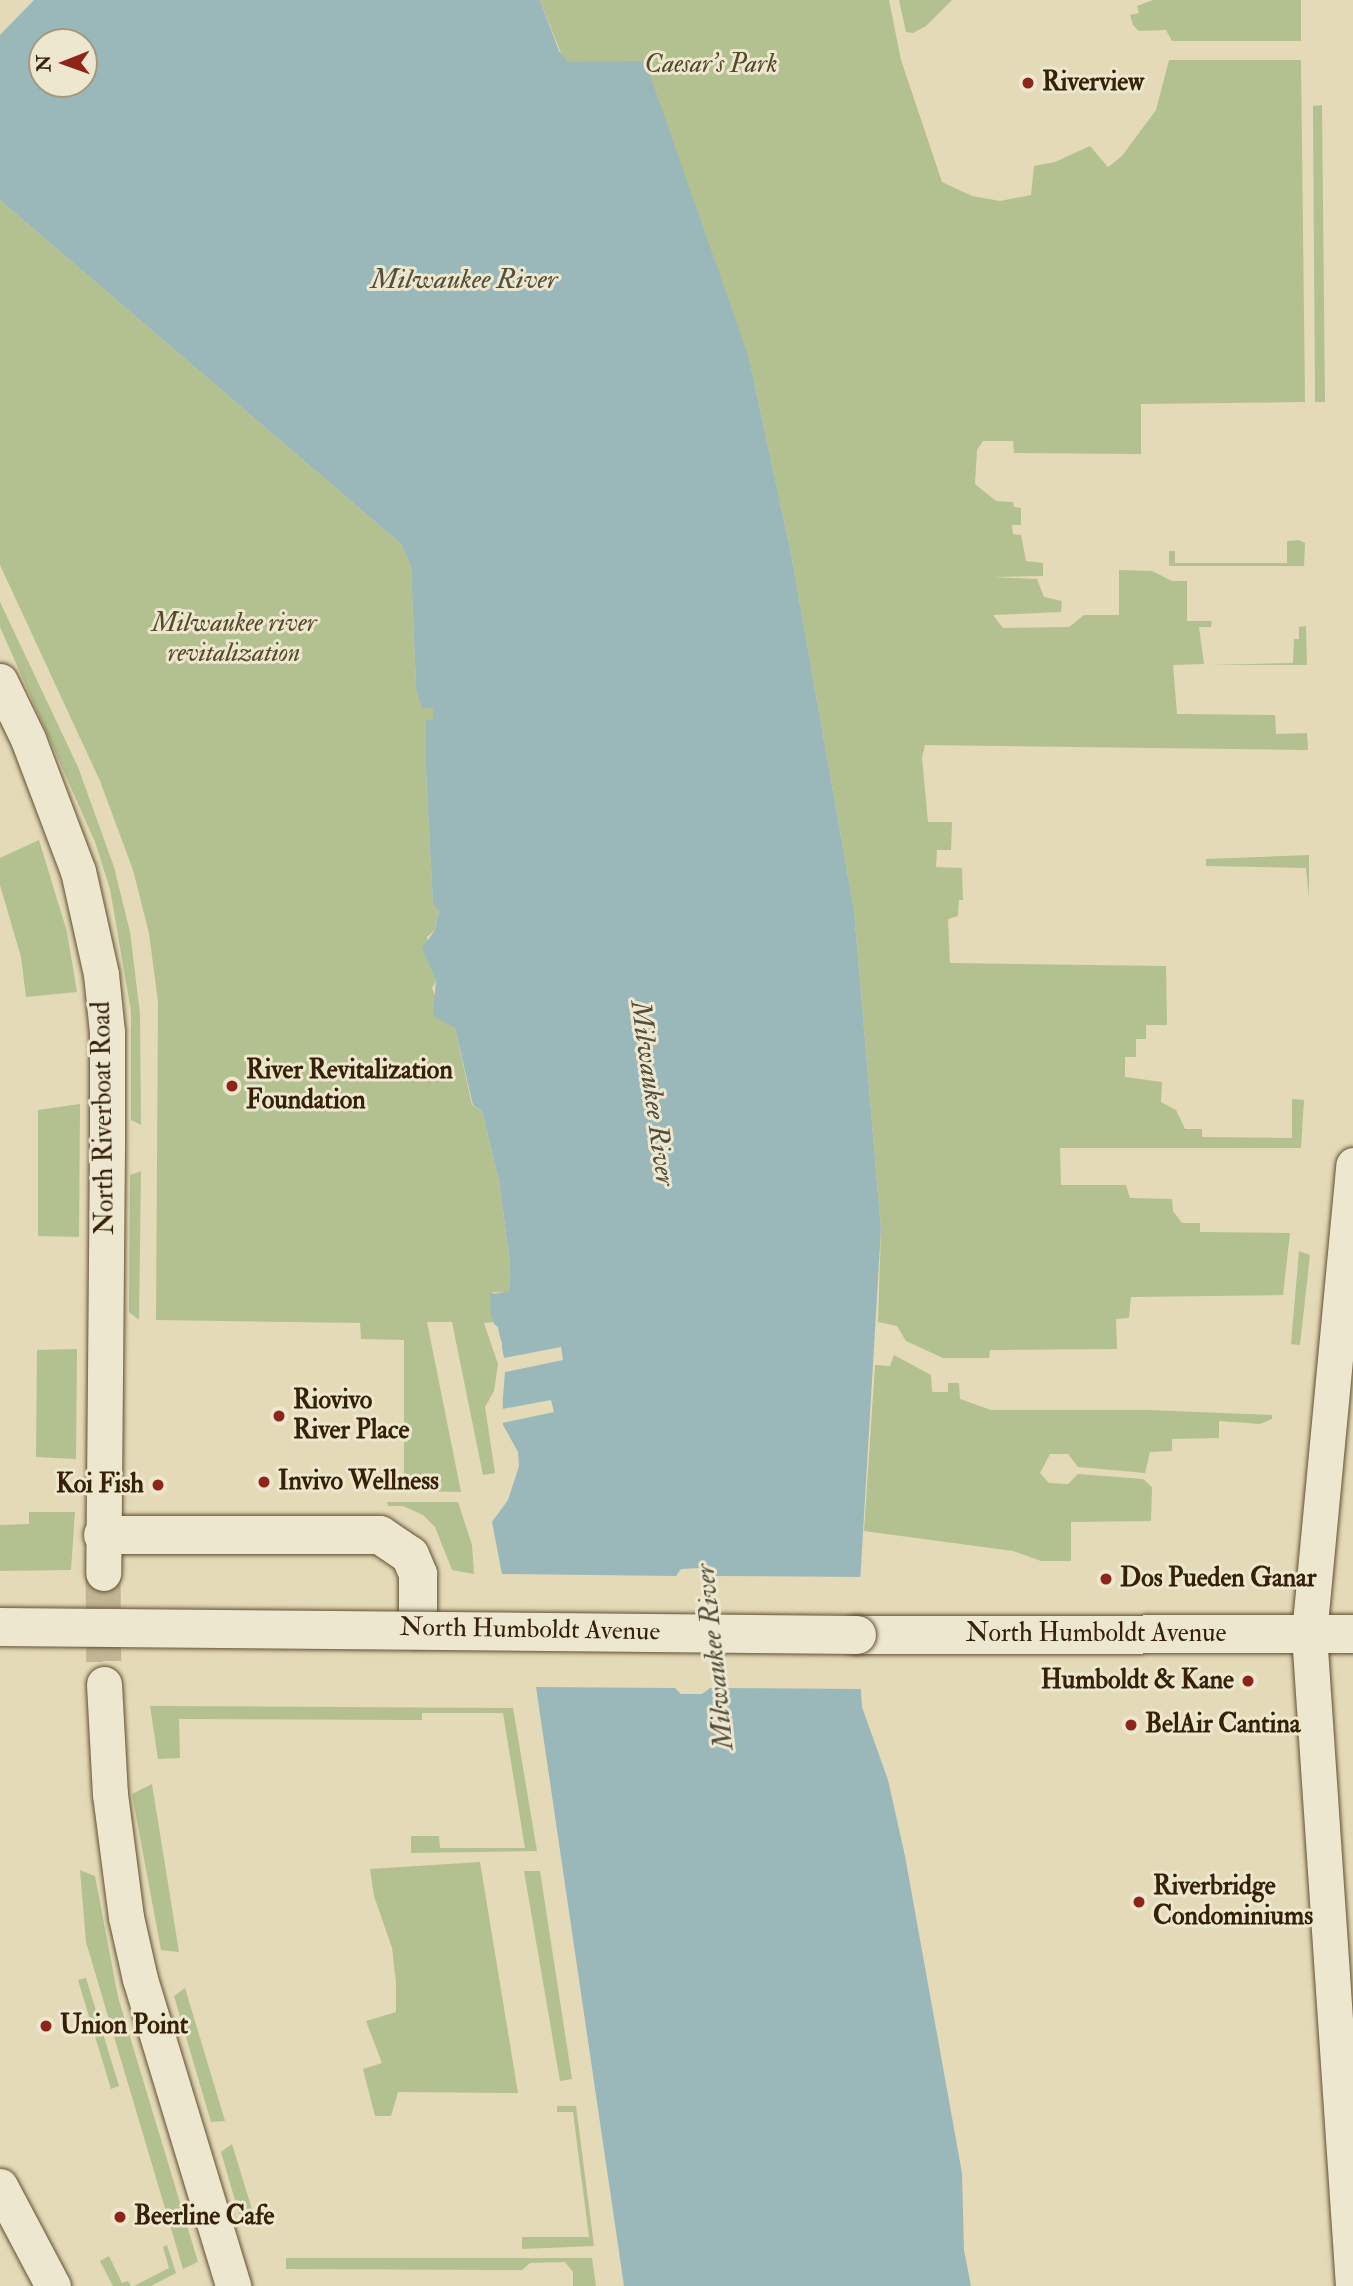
<!DOCTYPE html>
<style>
body{margin:0}
#map{position:relative;width:1353px;height:2286px;overflow:hidden;background:#e4dab7;font-family:"IM FELL Double Pica",serif}
div>[style]{position:absolute}
[style*='--x']{left:calc(var(--x)*1px);top:calc(var(--y)*1px);width:calc(var(--w)*1px);rotate:calc(var(--a)*1deg)}
.green>*{inset:0;background:#b3c08f}
.water>*{inset:0;background:#9ab8b9}
.pier>*{inset:0;background:#e4dab7}
.minor-tunnel>*{height:35px;margin-top:-17.5px;transform-origin:0;background:repeating-linear-gradient(90deg,#c1b594 0 35px,transparent 0 53px)}
.roads{filter:drop-shadow(0 0 2px #624f32) drop-shadow(0 0 2px #624f32)}
.minor>*{height:35px;margin:-17.5px;padding:0 17.5px;transform-origin:17.5px;border-radius:17.5px;background:#ede7d0}
.tertiary>*{height:38px;margin:-19px;padding:0 19px;transform-origin:19px;border-radius:19px;background:#ede7d0}
.bridges{filter:drop-shadow(0 0 2px #624f32) drop-shadow(0 0 2px #624f32)}
.tertiary-bridge>*{height:38px;margin:-19px;padding:0 19px;transform-origin:19px;border-radius:19px;background:#ede7d0}
.dots>*{width:19px;height:19px;translate:-50% -50%;box-sizing:border-box;border:4px solid #ede7d0;border-radius:50%}
span{translate:-50% -50%;white-space:nowrap;text-align:center;line-height:1.15;-webkit-text-stroke:6px #ede7d0;paint-order:stroke}
.park-label{font-size:26px;color:#554928;font-style:italic}
.poi-label{font-size:26px;color:#362106;font-weight:700}
.left{translate:0 -50%;text-align:left}
.right{translate:-100% -50%;text-align:right}
.street-label{font-size:26px;color:#362106}
.water-label{font-size:28px;color:#544e3c;font-style:italic}
.north{position:absolute;left:28px;top:28px;width:70px;height:70px;box-sizing:border-box;background:#ede7d0;border:2px solid #a4987f;border-radius:50%;rotate:269deg;font-size:19px;font-weight:700;line-height:28px;text-align:center;color:#362106}
.north::after{content:'';display:block;margin:auto;width:24px;height:32px;background:#8f2418;clip-path:polygon(50% 0,100% 100%,50% 72%,0 100%)}
</style>
<div id="map">
<div class="green">
<i style="clip-path:polygon(540px 0,889px 0,901px 60px,942px 182px,972px 196px,1000px 201px,1031px 195px,1034px 166px,1055px 162px,1090px 146px,1108px 167px,1122px 156px,1156px 110px,1169px 60px,1301px 60px,1305px 402px,1141px 404px,1141px 454px,1014px 453px,1013px 441px,983px 441px,977px 450px,975px 484px,996px 501px,1013px 502px,1014px 507px,1021px 508px,1021px 525px,1012px 525px,1013px 534px,1021px 535px,1026px 561px,1043px 563px,1043px 576px,992px 577px,1037px 579px,1044px 597px,1062px 601px,1061px 612px,993px 615px,1003px 628px,1069px 627px,1084px 615px,1119px 615px,1119px 570px,1152px 571px,1172px 581px,1187px 581px,1187px 621px,1212px 621px,1211px 627px,1199px 627px,1204px 664px,1173px 665px,1177px 714px,1275px 715px,1276px 734px,1307px 733px,1308px 750px,925px 745px,922px 758px,928px 822px,952px 822px,951px 850px,937px 850px,936px 867px,962px 868px,963px 900px,959px 900px,958px 916px,948px 919px,950px 963px,1166px 966px,1167px 1025px,1146px 1025px,1146px 1039px,1136px 1039px,1136px 1057px,1125px 1057px,1125px 1077px,1162px 1082px,1161px 1102px,1176px 1110px,1185px 1129px,1202px 1129px,1202px 1137px,1292px 1138px,1292px 1099px,1304px 1100px,1301px 1148px,1060px 1148px,1061px 1185px,1126px 1185px,1130px 1198px,1172px 1199px,1173px 1211px,1182px 1223px,1200px 1223px,1200px 1232px,1290px 1233px,1283px 1295px,1131px 1297px,1129px 1318px,1116px 1319px,1117px 1349px,990px 1350px,989px 1358px,943px 1358px,906px 1341px,897px 1326px,878px 1322px,881px 1229px,854px 910px,791px 553px,749px 358px,562px 56px)"></i>
<i style="clip-path:polygon(899px 0,952px 0,926px 26px,913px 33px,906px 32px)"></i>
<i style="clip-path:polygon(1153px 0,1301px 0,1301px 41px,1172px 41px,1166px 30px,1139px 31px,1133px 25px,1130px 15px,1139px 13px,1137px 6px)"></i>
<i style="clip-path:polygon(1322px 105px,1325px 402px,1315px 402px,1313px 106px)"></i>
<i style="clip-path:polygon(0 200px,401px 544px,411px 566px,416px 688px,433px 708px,434px 720px,426px 720px,426px 772px,433px 904px,439px 909px,435px 930px,427px 937px,436px 981px,432px 988px,445px 1019px,455px 1028px,472px 1105px,482px 1111px,499px 1181px,510px 1264px,509px 1293px,493px 1292px,491px 1316px,495px 1322px,484px 1323px,498px 1364px,494px 1391px,485px 1407px,495px 1473px,483px 1475px,452px 1322px,427px 1322px,461px 1492px,400px 1491px,399px 1480px,404px 1478px,404px 1340px,361px 1339px,360px 1323px,156px 1320px,158px 1002px,149px 933px,133px 870px,100px 781px,0 565px)"></i>
<i style="clip-path:polygon(1299px 540px,1305px 543px,1304px 566px,1169px 566px,1169px 551px,1175px 551px,1175px 563px,1287px 563px,1287px 541px)"></i>
<i style="clip-path:polygon(0 602px,78px 767px,114px 867px,130px 932px,140px 1014px,141px 1125px,131px 1120px,131px 1011px,110px 889px,95px 842px,0 627px)"></i>
<i style="clip-path:polygon(1306px 626px,1307px 665px,1209px 665px,1293px 663px,1294px 639px,1299px 639px,1299px 627px)"></i>
<i style="clip-path:polygon(39px 840px,67px 932px,77px 992px,26px 997px,21px 957px,0 885px,0 858px)"></i>
<i style="clip-path:polygon(1309px 855px,1309px 898px,1306px 868px,1206px 866px,1206px 859px)"></i>
<i style="clip-path:polygon(80px 1104px,79px 1237px,38px 1236px,38px 1110px)"></i>
<i style="clip-path:polygon(141px 1171px,139px 1320px,129px 1312px,130px 1175px)"></i>
<i style="clip-path:polygon(1299px 1251px,1310px 1255px,1300px 1345px,1291px 1344px)"></i>
<i style="clip-path:polygon(77px 1349px,76px 1459px,36px 1457px,37px 1350px)"></i>
<i style="clip-path:polygon(894px 1355px,931px 1375px,932px 1392px,948px 1392px,948px 1383px,959px 1383px,960px 1399px,991px 1410px,1149px 1410px,1272px 1415px,1272px 1419px,1260px 1424px,1219px 1421px,1219px 1438px,1172px 1439px,1172px 1451px,1150px 1452px,1145px 1473px,1078px 1467px,1068px 1454px,1050px 1454px,1040px 1473px,1049px 1483px,1068px 1484px,1078px 1474px,1143px 1479px,1152px 1487px,1151px 1521px,1071px 1522px,1071px 1561px,1041px 1561px,1013px 1551px,864px 1531px,875px 1365px,890px 1366px)"></i>
<i style="clip-path:polygon(387px 1502px,458px 1502px,472px 1545px,474px 1574px,452px 1570px,435px 1527px,423px 1515px,403px 1506px,388px 1506px)"></i>
<i style="clip-path:polygon(29px 1512px,75px 1512px,71px 1570px,0 1571px,0 1525px,29px 1524px)"></i>
<i style="clip-path:polygon(150px 1706px,513px 1708px,537px 1851px,411px 1853px,411px 1836px,439px 1836px,440px 1848px,525px 1848px,503px 1713px,422px 1713px,422px 1720px,179px 1719px,180px 1758px,158px 1759px)"></i>
<i style="clip-path:polygon(152px 1784px,179px 1952px,161px 1950px,132px 1794px)"></i>
<i style="clip-path:polygon(480px 1862px,518px 2093px,398px 2092px,391px 2116px,375px 2116px,363px 2069px,382px 2063px,366px 2021px,396px 2012px,396px 1983px,392px 1948px,374px 1896px,370px 1869px)"></i>
<i style="clip-path:polygon(80px 1870px,95px 1876px,118px 1997px,198px 2262px,183px 2269px,86px 1942px)"></i>
<i style="clip-path:polygon(524px 1871px,540px 1871px,572px 2079px,560px 2081px)"></i>
<i style="clip-path:polygon(86px 1978px,119px 2086px,111px 2089px,78px 1980px)"></i>
<i style="clip-path:polygon(185px 1988px,225px 2121px,211px 2122px,174px 1996px)"></i>
<i style="clip-path:polygon(557px 2106px,576px 2106px,594px 2246px,522px 2249px,522px 2237px,589px 2237px,573px 2112px,557px 2112px)"></i>
<i style="clip-path:polygon(232px 2144px,254px 2216px,239px 2214px,221px 2152px)"></i>
<i style="clip-path:polygon(167px 2245px,176px 2273px,151px 2286px,134px 2286px,169px 2268px,163px 2247px)"></i>
<i style="clip-path:polygon(109px 2256px,122px 2283px,128px 2281px,131px 2286px,113px 2286px,100px 2261px)"></i>
<i style="clip-path:polygon(286px 2258px,592px 2258px,596px 2286px,573px 2286px,573px 2272px,565px 2262px,530px 2263px,522px 2270px,286px 2269px)"></i>
</div>
<div class="water">
<i style="clip-path:polygon(evenodd,34px 0,540px 0,559px 51px,568px 62px,645px 61px,749px 358px,791px 553px,854px 910px,881px 1229px,857px 1634px,862px 1707px,888px 1780px,905px 1856px,962px 2173px,964px 2250px,971px 2286px,624px 2286px,536px 1687px,518px 1596px,504px 1585px,492px 1522px,516px 1476px,518px 1452px,503px 1429px,502px 1343px,491px 1316px,490px 1294px,509px 1292px,510px 1264px,499px 1181px,482px 1111px,473px 1105px,455px 1028px,433px 1016px,436px 980px,422px 948px,435px 930px,439px 910px,433px 904px,426px 772px,426px 720px,433px 719px,433px 708px,422px 708px,416px 688px,411px 566px,401px 544px,0 200px,0 35px,34px 0,42px 42px,84px 42px,84px 84px,42px 84px,42px 42px)"></i>
</div>
<div class="pier">
<i style="clip-path:polygon(491px 1322px,498px 1327px,504px 1358px,561px 1347px,563px 1360px,505px 1372px,502px 1409px,551px 1400px,554px 1412px,502px 1423px,518px 1452px,519px 1466px,508px 1500px,492px 1522px,516px 1465px,515px 1454px,499px 1429px,501px 1373px,499px 1343px)"></i>
<i style="clip-path:polygon(701px 1568px,710px 1576px,865px 1577px,861px 1634px,864px 1689px,710px 1688px,702px 1694px,681px 1694px,675px 1688px,532px 1687px,515px 1598px,501px 1587px,498px 1574px,676px 1576px,681px 1569px)"></i>
</div>
<div class="minor-tunnel">
<i style="--x:103;--y:1573;--w:111;--a:89.5"></i>
</div>
<div class="roads">
<div class="minor">
<i style="--x:0;--y:681;--w:64;--a:64.2"></i>
<i style="--x:28;--y:739;--w:141;--a:69.3"></i>
<i style="--x:78;--y:871;--w:106;--a:77.4"></i>
<i style="--x:101;--y:974;--w:58;--a:84.1"></i>
<i style="--x:107;--y:1032;--w:113;--a:90"></i>
<i style="--x:107;--y:1145;--w:428;--a:90.5"></i>
<i style="--x:104;--y:1684;--w:110;--a:86.9"></i>
<i style="--x:110;--y:1794;--w:124;--a:82.6"></i>
<i style="--x:126;--y:1917;--w:64;--a:77.3"></i>
<i style="--x:140;--y:1979;--w:321;--a:73.1"></i>
<i style="--x:0;--y:2186;--w:113;--a:62.1"></i>
<i style="--x:1353;--y:2286;--w:653;--a:-93.86"></i>
<i style="--x:1309;--y:1634;--w:471;--a:-84.6"></i>
</div>
<div class="tertiary">
<i style="--x:103;--y:1535;--w:277;--a:0"></i>
<i style="--x:380;--y:1535;--w:36;--a:34"></i>
<i style="--x:410;--y:1555;--w:21;--a:67"></i>
<i style="--x:418;--y:1574;--w:54;--a:90"></i>
<i style="--x:857;--y:1635;--w:496;--a:-0.1"></i>
</div>
</div>
<div class="bridges">
<div class="tertiary-bridge">
<i style="--x:0;--y:1627;--w:857;--a:0.53"></i>
</div>
</div>
<div class="dots">
<i style="left:1028px;top:83px;background:#8f2418"></i>
<i style="left:232px;top:1086px;background:#8f2418"></i>
<i style="left:279px;top:1416px;background:#8f2418"></i>
<i style="left:264px;top:1482px;background:#8f2418"></i>
<i style="left:158px;top:1485px;background:#8f2418"></i>
<i style="left:1106px;top:1579px;background:#8f2418"></i>
<i style="left:1248px;top:1681px;background:#8f2418"></i>
<i style="left:1131px;top:1725px;background:#8f2418"></i>
<i style="left:1139px;top:1902px;background:#8f2418"></i>
<i style="left:46px;top:2026px;background:#8f2418"></i>
<i style="left:120px;top:2217px;background:#8f2418"></i>
</div>
<div class="park-label">
<span style="left:711px;top:65px">Caesar's Park</span>
<span style="left:234px;top:639px">Milwaukee river<br>revitalization</span>
</div>
<div class="poi-label">
<span class="left" style="left:1042px;top:83px">Riverview</span>
<span class="left" style="left:246px;top:1086px">River Revitalization<br>Foundation</span>
<span class="left" style="left:293px;top:1416px">Riovivo<br>River Place</span>
<span class="left" style="left:278px;top:1482px">Invivo Wellness</span>
<span class="right" style="left:144px;top:1485px">Koi Fish</span>
<span class="left" style="left:1120px;top:1579px">Dos Pueden Ganar</span>
<span class="right" style="left:1234px;top:1681px">Humboldt &amp; Kane</span>
<span class="left" style="left:1145px;top:1725px">BelAir Cantina</span>
<span class="left" style="left:1153px;top:1902px">Riverbridge<br>Condominiums</span>
<span class="left" style="left:60px;top:2026px">Union Point</span>
<span class="left" style="left:134px;top:2217px">Beerline Cafe</span>
</div>
<div class="street-label">
<span style="left:104px;top:1118px;rotate:-91deg">North Riverboat Road</span>
<span style="left:530px;top:1630px;rotate:1deg">North Humboldt Avenue</span>
<span style="left:1096px;top:1634px">North Humboldt Avenue</span>
</div>
<div class="water-label">
<span style="left:464px;top:280px">Milwaukee River</span>
<span style="left:652px;top:1093px;rotate:82deg">Milwaukee River</span>
<span style="left:715px;top:1657px;rotate:-96deg">Milwaukee River</span>
</div>
<div class="north">N</div>
</div>
